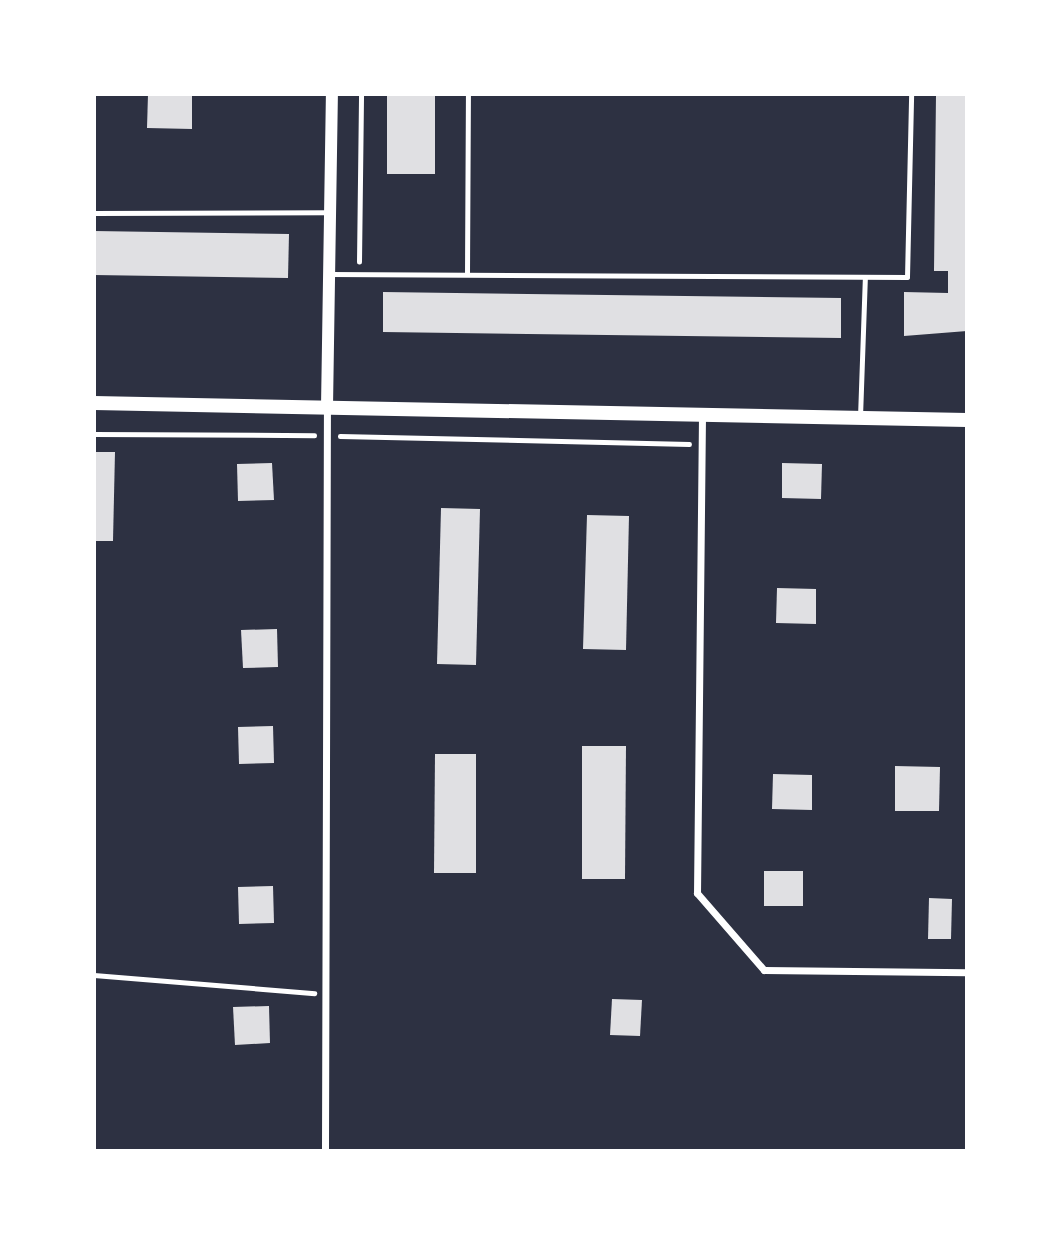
<!DOCTYPE html>
<style>
body{margin:0}
#map{position:relative;width:1061px;height:1245px;overflow:hidden;background:#2d3142;font-family:"PT Sans Narrow",sans-serif}
div>[style]{position:absolute}
[style*='--x']{left:calc(var(--x)*1px);top:calc(var(--y)*1px);width:calc(var(--w)*1px);rotate:calc(var(--a)*1deg)}
.building>*{inset:0;background:#e0e0e3}
.path>*{height:4.5px;margin:-2.25px;padding:0 2.25px;transform-origin:2.25px;border-radius:2.25px;background:#fff}
.service>*{height:5px;margin:-2.5px;padding:0 2.5px;transform-origin:2.5px;border-radius:2.5px;background:#fff}
.minor>*{height:7px;margin:-3.5px;padding:0 3.5px;transform-origin:3.5px;border-radius:3.5px;background:#fff}
.tertiary>*{height:12px;margin:-6px;padding:0 6px;transform-origin:6px;border-radius:6px;background:#fff}
.secondary>*{height:14px;margin:-7px;padding:0 7px;transform-origin:7px;border-radius:7px;background:#fff}
span{translate:-50% -50%;white-space:nowrap;text-align:center;line-height:1.15;-webkit-text-stroke:7px #fff;paint-order:stroke}
.frame{position:absolute;inset:0;border:96px solid #fff;pointer-events:none}
</style>
<div id="map">
<div class="building">
<i style="clip-path:polygon(148px 94px,192px 94px,192px 129px,147px 128px)"></i>
<i style="clip-path:polygon(387px 94px,435px 94px,435px 174px,387px 174px)"></i>
<i style="clip-path:polygon(936px 94px,967px 94px,967px 331px,904px 336px,904px 292px,948px 293px,948px 271px,934px 271px)"></i>
<i style="clip-path:polygon(94px 231px,289px 234px,288px 278px,94px 275px)"></i>
<i style="clip-path:polygon(383px 292px,841px 298px,841px 338px,383px 332px)"></i>
<i style="clip-path:polygon(94px 452px,115px 452px,113px 541px,94px 541px)"></i>
<i style="clip-path:polygon(272px 463px,274px 500px,238px 501px,237px 464px)"></i>
<i style="clip-path:polygon(782px 463px,822px 464px,821px 499px,782px 498px)"></i>
<i style="clip-path:polygon(441px 508px,480px 509px,476px 665px,437px 664px)"></i>
<i style="clip-path:polygon(587px 515px,629px 516px,626px 650px,583px 649px)"></i>
<i style="clip-path:polygon(777px 588px,816px 589px,816px 624px,776px 623px)"></i>
<i style="clip-path:polygon(277px 629px,278px 667px,243px 668px,241px 630px)"></i>
<i style="clip-path:polygon(273px 726px,274px 763px,239px 764px,238px 727px)"></i>
<i style="clip-path:polygon(582px 746px,626px 746px,625px 879px,582px 879px)"></i>
<i style="clip-path:polygon(435px 754px,476px 754px,476px 873px,434px 873px)"></i>
<i style="clip-path:polygon(895px 766px,940px 767px,939px 811px,895px 811px)"></i>
<i style="clip-path:polygon(773px 774px,812px 775px,812px 810px,772px 809px)"></i>
<i style="clip-path:polygon(764px 871px,803px 871px,803px 906px,764px 906px)"></i>
<i style="clip-path:polygon(273px 886px,274px 923px,239px 924px,238px 887px)"></i>
<i style="clip-path:polygon(929px 898px,952px 899px,951px 939px,928px 939px)"></i>
<i style="clip-path:polygon(612px 999px,642px 1000px,640px 1036px,610px 1035px)"></i>
<i style="clip-path:polygon(269px 1006px,270px 1043px,235px 1045px,233px 1007px)"></i>
</div>
<div class="path">
<i style="--x:359;--y:262;--w:168;--a:-89.3"></i>
<i style="--x:94;--y:434;--w:220;--a:0.3"></i>
<i style="--x:340;--y:436;--w:349;--a:1.3"></i>
<i style="--x:94;--y:975;--w:221;--a:4.7"></i>
</div>
<div class="service">
<i style="--x:94;--y:213;--w:236;--a:-0.2"></i>
<i style="--x:330;--y:274;--w:577;--a:0.3"></i>
<i style="--x:907;--y:277;--w:183;--a:-88.7"></i>
<i style="--x:467;--y:274;--w:180;--a:-89.7"></i>
<i style="--x:860;--y:417;--w:140;--a:-88"></i>
</div>
<div class="minor">
<i style="--x:702;--y:416;--w:477;--a:90.6"></i>
<i style="--x:697;--y:893;--w:102;--a:49"></i>
<i style="--x:764;--y:970;--w:203;--a:0.6"></i>
<i style="--x:325;--y:1150;--w:742;--a:-89.85"></i>
</div>
<div class="tertiary">
<i style="--x:327;--y:407;--w:313;--a:-89.1"></i>
</div>
<div class="secondary">
<i style="--x:94;--y:403;--w:873;--a:1.12"></i>
</div>
<div class="frame"></div>
</div>
